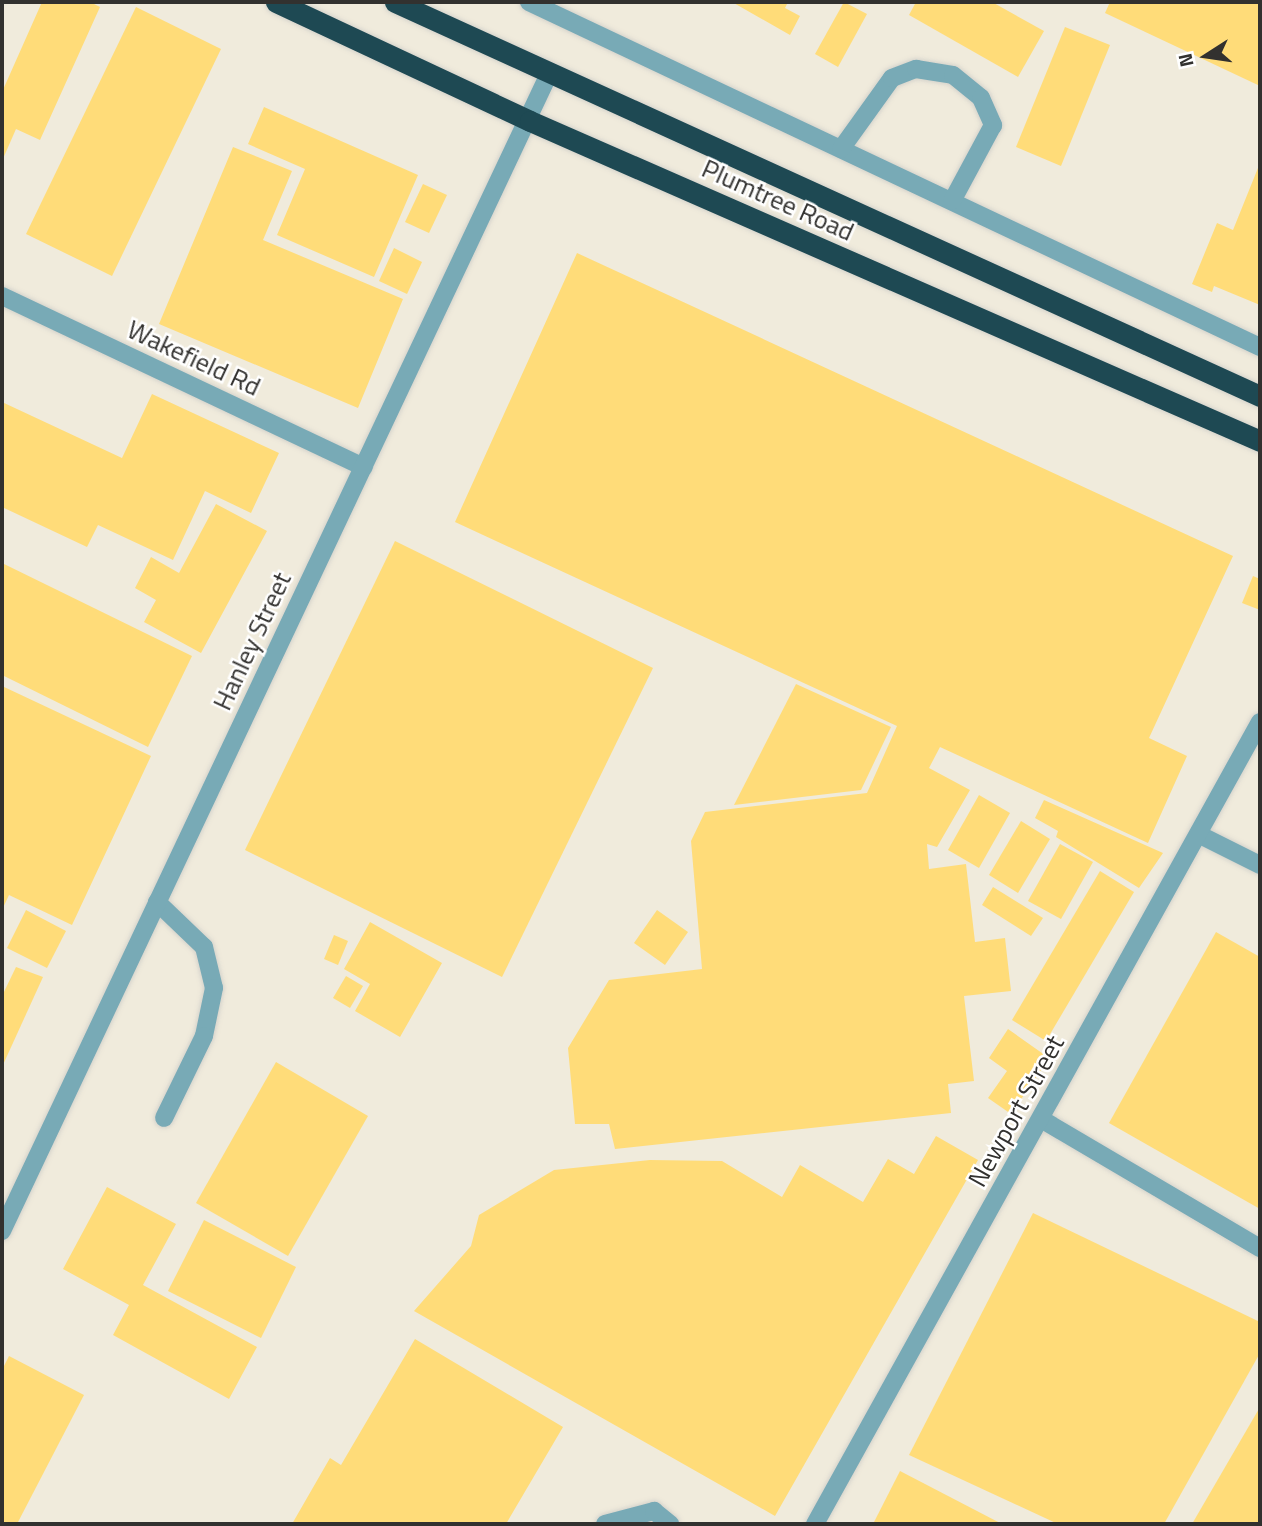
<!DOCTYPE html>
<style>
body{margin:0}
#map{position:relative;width:1262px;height:1526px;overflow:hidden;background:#f9f7ef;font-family:"Titillium Web",sans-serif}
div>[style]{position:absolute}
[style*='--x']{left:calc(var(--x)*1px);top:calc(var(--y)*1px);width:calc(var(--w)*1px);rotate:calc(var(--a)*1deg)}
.built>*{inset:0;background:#f0ebdc}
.building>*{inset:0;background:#ffdc79}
.roads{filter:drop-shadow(0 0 2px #d5d3cc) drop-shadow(0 0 2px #d5d3cc)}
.minor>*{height:18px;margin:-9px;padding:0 9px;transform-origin:9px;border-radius:9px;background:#78aab6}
.highway>*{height:21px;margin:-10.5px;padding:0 10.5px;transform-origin:10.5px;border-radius:10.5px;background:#1e4953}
span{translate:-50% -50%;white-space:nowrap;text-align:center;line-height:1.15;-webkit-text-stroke:5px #fff;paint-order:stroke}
.street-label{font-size:26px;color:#32312f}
.frame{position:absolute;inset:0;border:4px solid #32312f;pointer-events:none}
.north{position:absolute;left:1171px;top:21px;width:70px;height:70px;-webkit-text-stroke:5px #fff;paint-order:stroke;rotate:258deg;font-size:19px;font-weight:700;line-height:28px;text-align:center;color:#32312f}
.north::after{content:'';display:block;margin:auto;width:24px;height:32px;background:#32312f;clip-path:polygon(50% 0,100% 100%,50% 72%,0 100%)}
</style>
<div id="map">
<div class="built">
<i style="clip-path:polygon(2px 2px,1260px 2px,1260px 1524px,2px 1524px)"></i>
</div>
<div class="building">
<i style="clip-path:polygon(42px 2px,90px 2px,100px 7px,40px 140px,16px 129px,2px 161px,2px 92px)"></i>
<i style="clip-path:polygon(732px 2px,788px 2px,785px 8px,800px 16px,790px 35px)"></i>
<i style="clip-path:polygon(844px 2px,867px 14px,838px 67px,815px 54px)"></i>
<i style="clip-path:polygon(916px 2px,992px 2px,1044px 31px,1018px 77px,909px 15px)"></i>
<i style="clip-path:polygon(1110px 2px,1260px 2px,1260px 86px,1105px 13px)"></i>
<i style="clip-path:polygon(136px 7px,221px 49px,112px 276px,26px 234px)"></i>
<i style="clip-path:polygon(1065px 27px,1110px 45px,1061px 166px,1016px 147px)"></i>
<i style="clip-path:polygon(264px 107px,418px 175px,374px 277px,277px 235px,305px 169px,248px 144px)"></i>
<i style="clip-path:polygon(233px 147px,292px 171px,263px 240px,403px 299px,358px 408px,159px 324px)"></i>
<i style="clip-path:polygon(1260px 163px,1260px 305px,1214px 286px,1212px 292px,1192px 284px,1217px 223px,1233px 230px)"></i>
<i style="clip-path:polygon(423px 184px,447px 195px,429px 233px,405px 222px)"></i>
<i style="clip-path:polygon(394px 248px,422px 262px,407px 294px,379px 281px)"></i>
<i style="clip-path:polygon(577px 253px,1233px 556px,1149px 738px,1187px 756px,1148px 843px,940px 747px,929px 768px,970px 790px,937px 847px,927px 844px,929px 869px,966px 864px,975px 942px,1005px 938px,1011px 991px,964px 996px,974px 1081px,948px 1084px,951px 1113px,615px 1149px,609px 1124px,575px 1124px,568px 1048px,609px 980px,702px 969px,691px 841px,705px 812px,867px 793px,897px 726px,455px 522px)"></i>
<i style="clip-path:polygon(152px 394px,279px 453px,251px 513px,205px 491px,173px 560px,98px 525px,87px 547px,2px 507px,2px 402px,122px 458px)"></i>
<i style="clip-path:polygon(216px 504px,267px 531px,201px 653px,144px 622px,156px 600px,135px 588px,151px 557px,179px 573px)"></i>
<i style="clip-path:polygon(395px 541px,653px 668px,502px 977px,245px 850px)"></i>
<i style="clip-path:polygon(2px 563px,192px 656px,148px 747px,2px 675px)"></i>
<i style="clip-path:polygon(1253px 576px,1260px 579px,1260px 610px,1242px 603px)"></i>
<i style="clip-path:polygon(796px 684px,891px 727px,861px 790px,734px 805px)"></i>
<i style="clip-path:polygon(2px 686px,151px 756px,72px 925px,9px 895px,2px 910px)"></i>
<i style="clip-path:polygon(979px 795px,1010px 813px,979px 868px,948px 850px)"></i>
<i style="clip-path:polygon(1044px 800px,1163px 853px,1139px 888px,1056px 837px,1058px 831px,1035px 818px)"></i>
<i style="clip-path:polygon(1021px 821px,1050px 839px,1018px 893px,989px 875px)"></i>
<i style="clip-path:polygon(1060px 844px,1093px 862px,1061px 919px,1028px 901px)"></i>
<i style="clip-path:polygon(1100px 871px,1134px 892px,1046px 1041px,1012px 1020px)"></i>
<i style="clip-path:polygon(993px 887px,1043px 918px,1031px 936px,982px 905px)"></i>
<i style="clip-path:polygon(26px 910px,66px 931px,47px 968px,7px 948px)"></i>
<i style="clip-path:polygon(657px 910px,688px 932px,665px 965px,634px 943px)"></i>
<i style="clip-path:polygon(370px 922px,442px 963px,400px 1037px,355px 1011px,370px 984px,344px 969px)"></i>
<i style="clip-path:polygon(1216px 932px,1260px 957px,1260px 1209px,1109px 1123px)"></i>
<i style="clip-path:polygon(334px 935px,348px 941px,338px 965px,324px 959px)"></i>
<i style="clip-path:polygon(16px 967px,43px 977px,2px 1067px,2px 996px)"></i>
<i style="clip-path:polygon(346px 976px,363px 986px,350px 1008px,333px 998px)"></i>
<i style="clip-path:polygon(1008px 1029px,1049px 1058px,1011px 1114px,988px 1098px,1007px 1071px,989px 1058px)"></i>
<i style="clip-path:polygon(276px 1062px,368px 1116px,288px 1256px,196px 1203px)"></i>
<i style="clip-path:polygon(936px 1136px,978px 1160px,775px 1516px,414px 1311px,471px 1246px,479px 1215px,554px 1170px,650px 1160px,722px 1161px,782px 1197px,800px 1165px,863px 1202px,888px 1159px,914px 1174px)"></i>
<i style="clip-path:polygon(107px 1187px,176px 1224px,143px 1285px,257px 1347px,229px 1399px,113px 1335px,129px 1305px,63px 1269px)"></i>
<i style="clip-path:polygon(1033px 1213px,1260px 1322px,1260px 1353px,1164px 1524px,1058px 1524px,909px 1455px)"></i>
<i style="clip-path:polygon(204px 1220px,296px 1267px,261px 1338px,168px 1291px)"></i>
<i style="clip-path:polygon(415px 1339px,563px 1427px,506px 1524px,292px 1524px,330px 1458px,341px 1465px)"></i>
<i style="clip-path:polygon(9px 1356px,84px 1395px,17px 1524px,2px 1524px,2px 1370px)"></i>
<i style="clip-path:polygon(1260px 1407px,1260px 1524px,1192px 1524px)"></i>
<i style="clip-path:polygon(900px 1471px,1002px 1524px,873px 1524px)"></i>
</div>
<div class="roads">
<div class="minor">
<i style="--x:529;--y:2;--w:808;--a:25.27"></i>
<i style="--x:841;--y:149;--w:87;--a:-54.3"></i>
<i style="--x:892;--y:78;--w:26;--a:-21"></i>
<i style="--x:916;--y:69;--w:37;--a:9"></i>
<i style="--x:953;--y:75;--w:36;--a:39"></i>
<i style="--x:981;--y:98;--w:30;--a:66"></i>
<i style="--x:993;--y:125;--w:86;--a:118.3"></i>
<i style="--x:2;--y:296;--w:400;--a:25.3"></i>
<i style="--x:1200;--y:835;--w:67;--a:26.6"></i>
<i style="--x:157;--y:902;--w:65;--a:43.8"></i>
<i style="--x:204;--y:947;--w:42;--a:76.3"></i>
<i style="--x:214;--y:988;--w:49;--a:101.8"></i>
<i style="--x:204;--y:1036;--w:91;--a:116"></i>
<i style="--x:1041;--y:1119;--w:254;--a:30.5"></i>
<i style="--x:2;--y:1231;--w:1280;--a:-64.7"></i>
<i style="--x:605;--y:1524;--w:51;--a:-14.9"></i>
<i style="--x:654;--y:1511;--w:21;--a:39"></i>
<i style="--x:815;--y:1524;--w:917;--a:-60.98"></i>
</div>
<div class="highway">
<i style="--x:276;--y:2;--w:280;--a:25.1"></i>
<i style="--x:530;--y:121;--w:797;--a:23.67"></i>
<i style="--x:395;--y:2;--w:951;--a:24.49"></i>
</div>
</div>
<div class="street-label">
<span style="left:778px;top:200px;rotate:24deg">Plumtree Road</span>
<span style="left:194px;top:358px;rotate:25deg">Wakefield Rd</span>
<span style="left:252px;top:641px;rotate:-65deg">Hanley Street</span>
<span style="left:1016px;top:1111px;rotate:-61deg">Newport Street</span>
</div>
<div class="frame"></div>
<div class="north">N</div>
</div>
